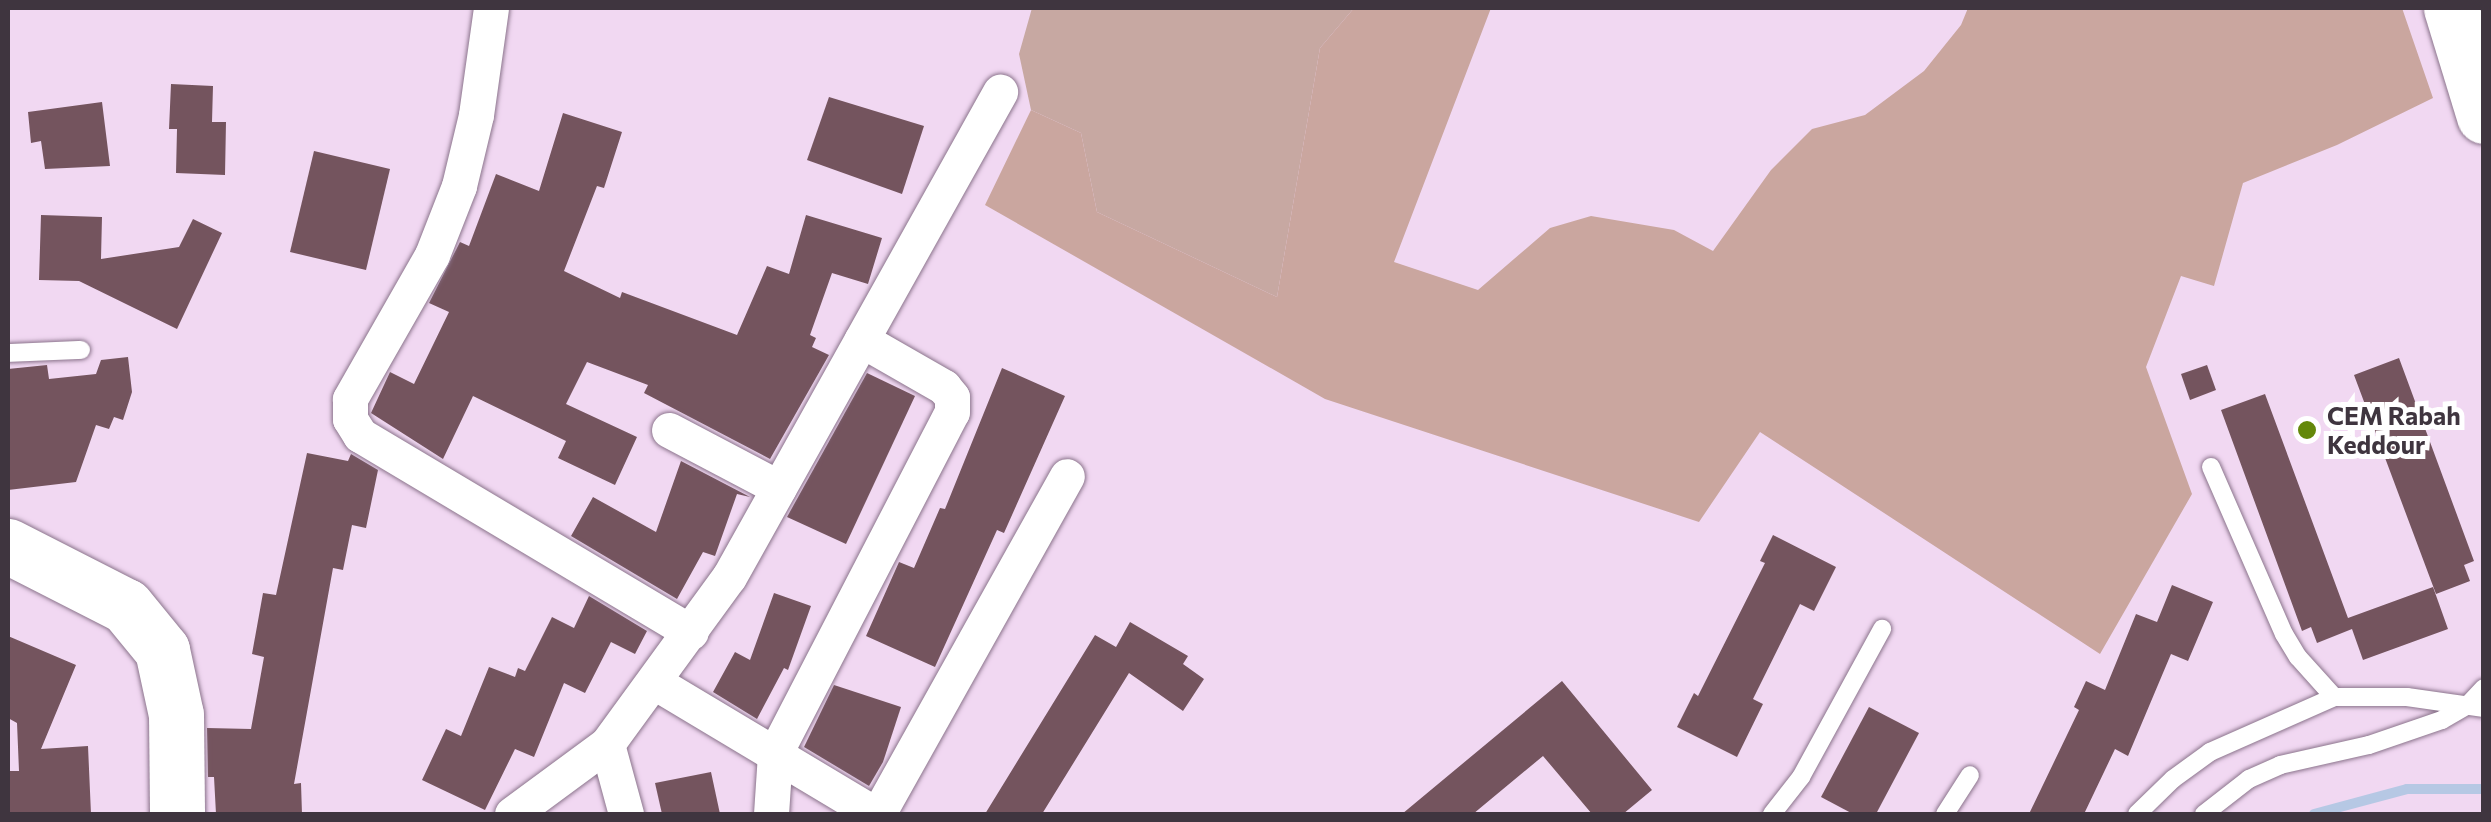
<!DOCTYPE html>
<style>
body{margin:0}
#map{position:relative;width:2491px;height:822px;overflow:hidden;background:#f1d8f2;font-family:Commissioner,sans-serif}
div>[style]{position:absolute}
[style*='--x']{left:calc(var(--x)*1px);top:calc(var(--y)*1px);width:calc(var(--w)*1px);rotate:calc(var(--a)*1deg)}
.green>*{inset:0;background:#c7a8a2}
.forest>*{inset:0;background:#caa69f}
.stream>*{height:10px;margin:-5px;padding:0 5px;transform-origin:5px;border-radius:5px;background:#b6c8e4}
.building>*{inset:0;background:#74545e}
.roads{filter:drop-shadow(0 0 2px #8b748c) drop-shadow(0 0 2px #8b748c)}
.service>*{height:18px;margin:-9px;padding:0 9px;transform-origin:9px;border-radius:9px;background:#fff}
.minor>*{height:35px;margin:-17.5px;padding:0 17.5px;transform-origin:17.5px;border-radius:17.5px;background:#fff}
.primary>*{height:55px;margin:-27.5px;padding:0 27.5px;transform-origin:27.5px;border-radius:27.5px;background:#fff}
.trunk>*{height:55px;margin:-27.5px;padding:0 27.5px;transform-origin:27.5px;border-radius:27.5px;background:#fff}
.dots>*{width:28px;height:28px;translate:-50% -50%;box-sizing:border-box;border:5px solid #fff;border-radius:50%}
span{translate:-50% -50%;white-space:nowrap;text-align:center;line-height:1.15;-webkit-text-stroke:10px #fff;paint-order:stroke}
.poi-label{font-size:25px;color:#3f353f;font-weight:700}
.left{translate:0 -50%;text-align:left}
.frame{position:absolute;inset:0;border:10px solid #3f353f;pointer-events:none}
</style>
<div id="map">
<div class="green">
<i style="clip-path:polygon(1032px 8px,1354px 8px,1320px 48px,1277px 297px,1097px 212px,1081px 133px,1031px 110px,1019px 54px)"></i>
</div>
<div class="forest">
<i style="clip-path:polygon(1354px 8px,1491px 8px,1394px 262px,1478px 290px,1550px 228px,1591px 216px,1674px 230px,1713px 251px,1771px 170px,1812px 129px,1865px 115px,1924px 71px,1961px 25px,1968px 8px,2402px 8px,2433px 98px,2337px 145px,2243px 183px,2214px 286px,2181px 276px,2146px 367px,2192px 494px,2100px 654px,1760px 432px,1699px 522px,1325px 399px,985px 205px,1031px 110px,1081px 133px,1097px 212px,1277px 297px,1320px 48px)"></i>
</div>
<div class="stream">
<i style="--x:2314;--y:814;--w:96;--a:-15"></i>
<i style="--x:2407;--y:789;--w:77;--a:0"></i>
</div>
<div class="building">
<i style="clip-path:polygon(171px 84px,213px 86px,212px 122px,226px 122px,225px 175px,176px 173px,177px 129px,169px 129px)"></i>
<i style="clip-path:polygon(829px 97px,924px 126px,902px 194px,807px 160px)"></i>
<i style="clip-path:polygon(102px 102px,110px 166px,45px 169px,41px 141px,31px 143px,28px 112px)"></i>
<i style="clip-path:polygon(563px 113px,622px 132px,604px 188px,597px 186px,564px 271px,620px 298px,622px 292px,737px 335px,767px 266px,789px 274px,806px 215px,882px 238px,868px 284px,832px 273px,810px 335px,816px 338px,812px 347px,829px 355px,770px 459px,644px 393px,648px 385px,587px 362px,566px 404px,637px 437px,615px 485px,558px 458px,566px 441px,473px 396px,443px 459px,371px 413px,390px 372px,414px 384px,449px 312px,429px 303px,460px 242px,469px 246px,496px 174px,539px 191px)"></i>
<i style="clip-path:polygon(314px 151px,390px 169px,366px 270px,290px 252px)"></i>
<i style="clip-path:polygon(41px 215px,102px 217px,101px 259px,179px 247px,193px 219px,222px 233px,177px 329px,79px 281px,39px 280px)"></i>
<i style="clip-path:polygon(128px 357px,132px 392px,123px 420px,114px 417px,109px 429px,96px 425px,76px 482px,8px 490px,8px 369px,47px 365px,49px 379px,96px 374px,101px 360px)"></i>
<i style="clip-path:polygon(2399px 358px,2474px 561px,2464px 565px,2470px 581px,2436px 594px,2354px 375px)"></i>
<i style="clip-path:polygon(2207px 365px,2216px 390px,2190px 400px,2181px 374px)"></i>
<i style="clip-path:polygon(1002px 368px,1065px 396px,1004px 533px,997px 530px,935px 667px,866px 636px,899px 562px,914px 568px,940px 508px,945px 509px)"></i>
<i style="clip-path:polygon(867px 373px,915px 396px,846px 544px,787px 517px)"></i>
<i style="clip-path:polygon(2265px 394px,2348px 618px,2433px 587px,2448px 629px,2363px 660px,2352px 629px,2317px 643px,2311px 627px,2302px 631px,2221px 410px)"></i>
<i style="clip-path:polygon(307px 453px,348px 461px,351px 454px,378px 470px,366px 528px,352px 525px,343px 570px,333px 568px,294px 784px,301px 783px,302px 814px,216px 814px,214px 777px,208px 777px,207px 728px,251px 729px,264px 657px,252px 654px,263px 593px,276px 595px)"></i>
<i style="clip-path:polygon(681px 461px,750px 497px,737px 494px,715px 556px,703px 552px,677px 599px,571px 536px,593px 497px,656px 532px)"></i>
<i style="clip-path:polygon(1773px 535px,1836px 567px,1814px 611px,1800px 604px,1753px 699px,1763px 704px,1737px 757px,1677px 727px,1694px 693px,1698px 696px,1765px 563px,1760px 561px)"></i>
<i style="clip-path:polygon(2172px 585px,2213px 602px,2188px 661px,2171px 654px,2128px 756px,2115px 749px,2084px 814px,2029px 814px,2079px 710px,2074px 707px,2086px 681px,2105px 690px,2136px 614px,2157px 622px)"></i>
<i style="clip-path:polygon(774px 593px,811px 606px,788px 670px,784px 668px,757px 719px,713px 692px,735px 652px,750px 660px)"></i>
<i style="clip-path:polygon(589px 596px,647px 631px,635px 654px,611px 642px,585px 693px,564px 683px,534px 757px,515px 749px,485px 810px,422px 780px,446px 729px,461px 736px,489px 667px,515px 677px,518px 668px,525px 671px,552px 617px,574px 628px)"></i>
<i style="clip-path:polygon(1130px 622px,1188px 656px,1183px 664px,1204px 679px,1183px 711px,1129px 673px,1042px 814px,985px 814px,1095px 635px,1116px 647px)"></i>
<i style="clip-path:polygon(8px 636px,76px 665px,41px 749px,88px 746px,91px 814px,10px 814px,9px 771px,19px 771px,17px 723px,8px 718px)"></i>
<i style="clip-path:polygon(1562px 681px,1652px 790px,1623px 814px,1592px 814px,1543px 756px,1473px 814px,1402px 814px)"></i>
<i style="clip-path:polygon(834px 685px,901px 707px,883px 762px,869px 786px,804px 747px)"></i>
<i style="clip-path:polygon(1869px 707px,1919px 733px,1876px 814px,1853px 814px,1821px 797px)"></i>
<i style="clip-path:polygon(711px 772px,720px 814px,662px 814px,655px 783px)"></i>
</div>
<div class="roads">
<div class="service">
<i style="--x:8;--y:353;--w:73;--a:-2.4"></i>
<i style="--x:2211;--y:467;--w:182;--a:66.4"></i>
<i style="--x:2284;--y:634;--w:27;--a:59"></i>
<i style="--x:2298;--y:657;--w:54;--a:48"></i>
<i style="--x:1772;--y:814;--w:47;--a:-51.9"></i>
<i style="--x:1801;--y:777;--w:169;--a:-61.3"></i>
<i style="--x:1945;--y:814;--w:46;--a:-57.3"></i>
<i style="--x:2137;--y:814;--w:50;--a:-44.2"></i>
<i style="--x:2173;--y:779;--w:46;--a:-36.1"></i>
<i style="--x:2210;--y:752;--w:136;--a:-23.9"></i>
<i style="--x:2334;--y:697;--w:73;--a:0"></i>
<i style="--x:2407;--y:697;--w:78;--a:8.1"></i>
<i style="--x:2204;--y:814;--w:57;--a:-37.9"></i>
<i style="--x:2249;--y:779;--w:34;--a:-24"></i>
<i style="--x:2280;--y:765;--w:91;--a:-12.7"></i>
<i style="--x:2369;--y:745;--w:77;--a:-18.9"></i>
<i style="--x:2442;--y:720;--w:30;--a:-30"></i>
<i style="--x:2468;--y:705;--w:23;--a:-47"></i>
</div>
<div class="minor">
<i style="--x:491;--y:8;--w:108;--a:98"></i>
<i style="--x:476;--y:115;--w:73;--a:103.5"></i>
<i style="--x:459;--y:186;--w:74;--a:111.4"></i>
<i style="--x:432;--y:255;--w:166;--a:119.7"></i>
<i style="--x:350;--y:399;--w:20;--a:90"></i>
<i style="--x:350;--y:419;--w:19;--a:58"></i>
<i style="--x:360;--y:435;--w:385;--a:30.8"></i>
<i style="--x:669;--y:430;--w:124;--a:27.8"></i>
<i style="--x:656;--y:683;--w:255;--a:30.9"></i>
<i style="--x:607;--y:744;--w:73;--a:74.8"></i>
<i style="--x:512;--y:814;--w:118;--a:-36.4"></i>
<i style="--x:607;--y:744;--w:207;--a:-53.9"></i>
<i style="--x:729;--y:577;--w:556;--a:-60.81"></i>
<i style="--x:771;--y:814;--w:61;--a:-86.2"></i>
<i style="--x:775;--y:753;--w:384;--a:-62.6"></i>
<i style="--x:952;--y:412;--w:15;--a:-90"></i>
<i style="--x:952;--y:397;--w:13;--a:-129"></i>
<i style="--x:944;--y:387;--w:95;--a:-150.2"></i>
<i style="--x:878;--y:814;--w:387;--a:-60.8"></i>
</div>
<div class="primary">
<i style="--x:8;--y:546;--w:132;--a:27"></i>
<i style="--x:126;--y:606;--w:57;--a:50.7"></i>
<i style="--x:162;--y:650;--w:66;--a:77.8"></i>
<i style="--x:176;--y:715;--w:99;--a:89.4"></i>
</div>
<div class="trunk">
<i style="--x:2451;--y:8;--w:113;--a:73"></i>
</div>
</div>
<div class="dots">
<i style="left:2307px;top:430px;background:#64880a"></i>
</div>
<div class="poi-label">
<span class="left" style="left:2327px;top:430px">CEM Rabah<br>Keddour</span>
</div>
<div class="frame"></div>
</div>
